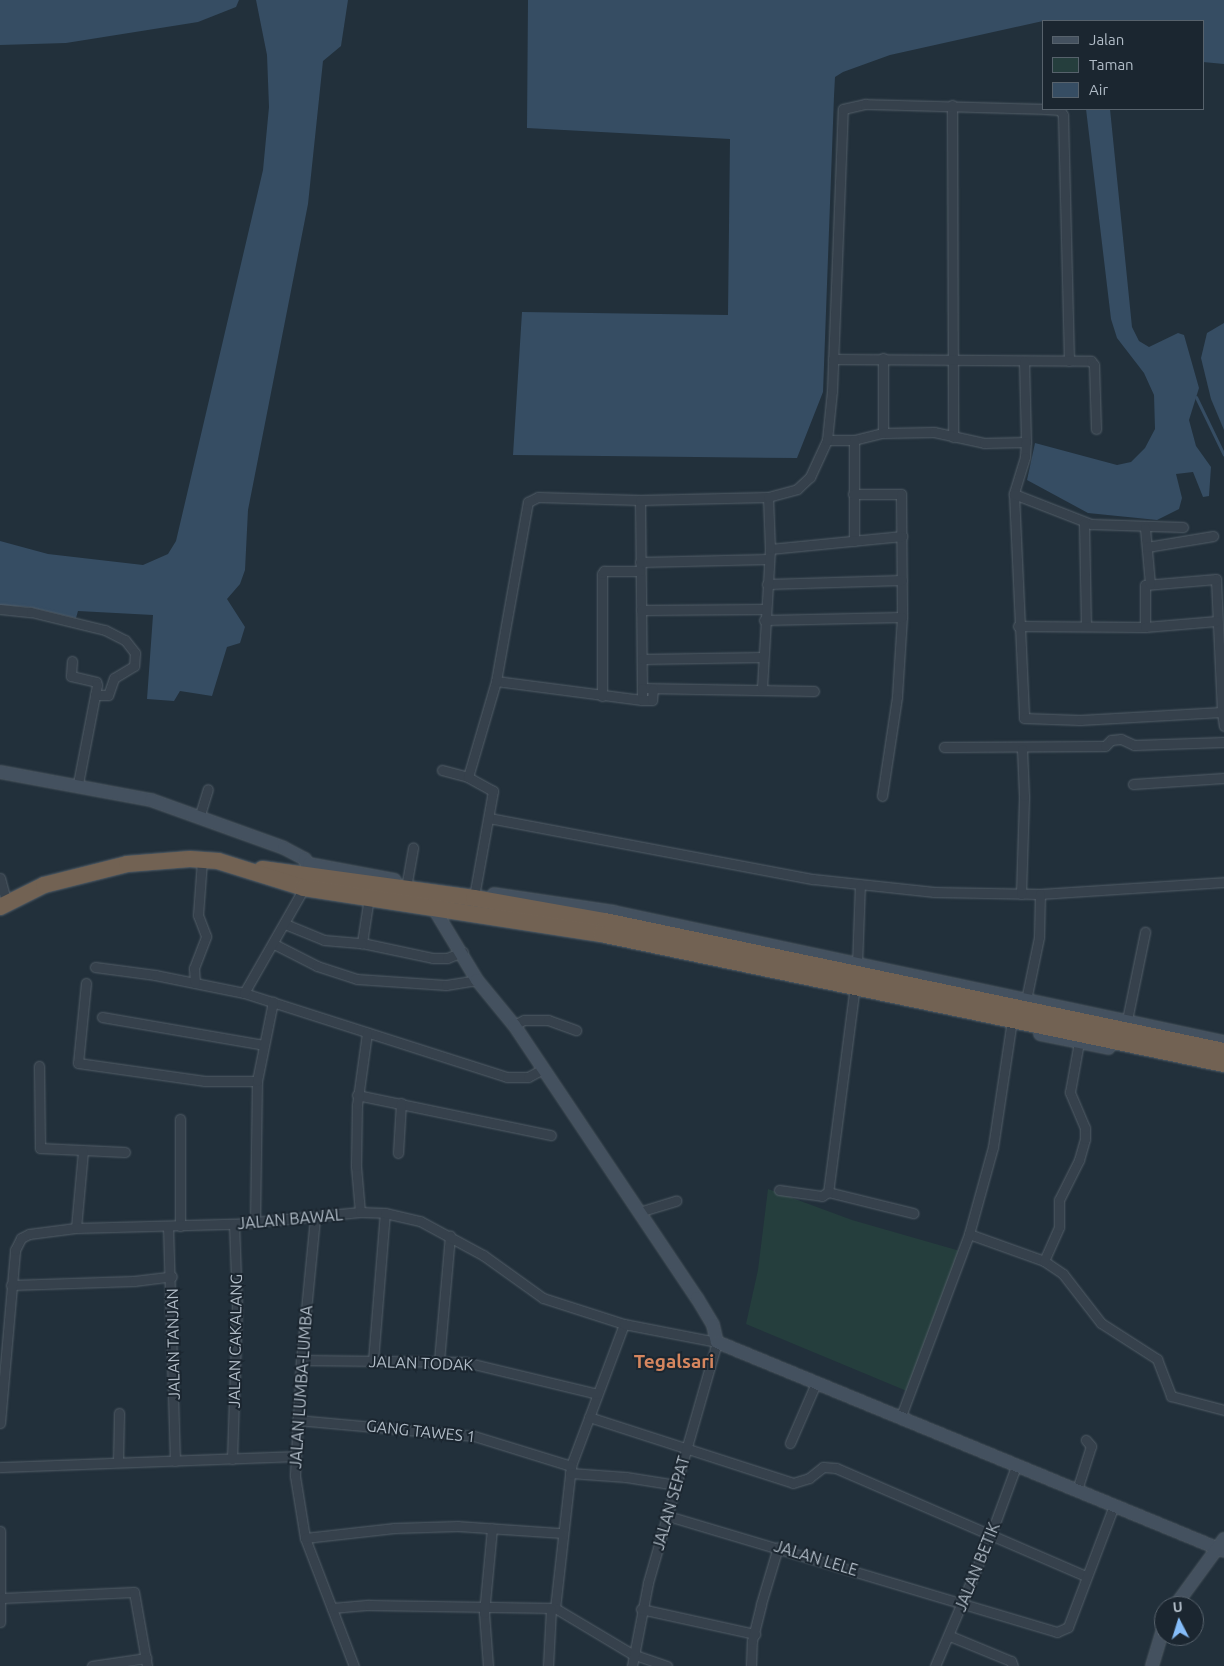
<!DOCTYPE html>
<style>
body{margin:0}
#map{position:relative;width:1224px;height:1666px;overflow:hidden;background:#22303b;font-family:Ubuntu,sans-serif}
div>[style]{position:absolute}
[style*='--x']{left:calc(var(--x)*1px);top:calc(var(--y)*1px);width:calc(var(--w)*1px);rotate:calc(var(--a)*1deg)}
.green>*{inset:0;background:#253e3d}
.water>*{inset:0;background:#364d63}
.stream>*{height:3px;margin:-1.5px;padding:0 1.5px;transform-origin:1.5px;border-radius:1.5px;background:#364d63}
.roads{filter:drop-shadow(0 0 1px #545f69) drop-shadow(0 0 1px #545f69)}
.street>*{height:9px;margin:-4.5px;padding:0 4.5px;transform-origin:4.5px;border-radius:4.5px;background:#36414c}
.secondary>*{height:12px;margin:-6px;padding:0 6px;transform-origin:6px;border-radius:6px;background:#44515f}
.highway>*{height:16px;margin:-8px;padding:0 8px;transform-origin:8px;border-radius:8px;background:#726253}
span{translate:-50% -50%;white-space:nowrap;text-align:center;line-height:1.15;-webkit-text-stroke:4px #1b2630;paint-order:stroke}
.street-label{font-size:16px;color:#b1bcc7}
.quarter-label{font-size:19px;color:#d5865f;font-weight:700}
.legend{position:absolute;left:1042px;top:20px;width:162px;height:90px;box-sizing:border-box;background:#1b2630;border:1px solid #57626c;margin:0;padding:6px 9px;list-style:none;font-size:15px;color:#b1bcc7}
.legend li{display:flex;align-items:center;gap:10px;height:25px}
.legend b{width:25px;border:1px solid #57626c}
.north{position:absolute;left:1154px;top:1596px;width:50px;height:50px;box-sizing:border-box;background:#1b2630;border:1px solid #57626c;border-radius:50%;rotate:355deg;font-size:14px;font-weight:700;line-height:20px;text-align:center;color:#b1bcc7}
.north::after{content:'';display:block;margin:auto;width:18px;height:22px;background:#85bdf9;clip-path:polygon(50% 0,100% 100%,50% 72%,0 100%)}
</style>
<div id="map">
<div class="green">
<i style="clip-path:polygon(768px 1189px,852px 1220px,960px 1251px,914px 1394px,746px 1324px,758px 1270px)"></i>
</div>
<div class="water">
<i style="clip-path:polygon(0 0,239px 0,236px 7px,198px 22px,66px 43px,0 45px)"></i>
<i style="clip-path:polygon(256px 0,348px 0,341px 46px,323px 61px,308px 204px,248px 510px,245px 570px,240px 584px,227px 599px,245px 627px,240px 643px,227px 647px,212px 696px,180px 691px,174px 701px,147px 699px,153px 615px,78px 611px,76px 618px,30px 607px,0 605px,0 541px,48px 554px,143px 565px,168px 554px,176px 541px,263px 170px,269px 107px,267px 55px)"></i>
<i style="clip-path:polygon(528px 0,1224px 0,1224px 64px,1203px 62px,1203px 21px,1043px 21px,890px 55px,843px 72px,835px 77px,834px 96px,823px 392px,797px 458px,513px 455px,522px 312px,728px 315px,730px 139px,527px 128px)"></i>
<i style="clip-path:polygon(1086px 109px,1110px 109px,1132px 327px,1139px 341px,1149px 347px,1178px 333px,1184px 335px,1199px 388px,1189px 420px,1196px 446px,1211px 467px,1209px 496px,1203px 497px,1193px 472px,1176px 474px,1182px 498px,1179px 509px,1157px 520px,1088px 513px,1027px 480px,1035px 443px,1117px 465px,1131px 462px,1145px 448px,1155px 429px,1154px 395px,1144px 373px,1117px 338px,1111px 319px)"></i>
<i style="clip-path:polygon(1224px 323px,1224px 430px,1211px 399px,1201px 358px,1207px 333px)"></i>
</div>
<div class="stream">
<i style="--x:1196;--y:397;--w:64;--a:64.2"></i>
</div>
<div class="roads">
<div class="street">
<i style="--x:952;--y:105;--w:332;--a:89.8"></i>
<i style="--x:1045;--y:109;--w:15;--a:4"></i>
<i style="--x:1060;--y:110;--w:6;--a:59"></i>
<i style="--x:1063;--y:115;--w:246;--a:88.6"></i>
<i style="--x:833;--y:359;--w:258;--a:0.4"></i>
<i style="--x:1091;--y:361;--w:5;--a:53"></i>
<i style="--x:1094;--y:365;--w:64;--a:88.2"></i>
<i style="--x:883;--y:433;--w:75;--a:-90"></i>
<i style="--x:827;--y:440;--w:27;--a:0"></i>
<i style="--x:854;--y:440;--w:30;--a:-14"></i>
<i style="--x:883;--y:433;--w:51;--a:-1.1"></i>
<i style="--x:934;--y:432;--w:51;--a:12.4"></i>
<i style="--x:984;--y:443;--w:42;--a:-1.4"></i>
<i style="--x:1026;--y:442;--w:81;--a:-91.4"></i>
<i style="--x:854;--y:440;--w:101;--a:90"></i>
<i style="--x:1026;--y:442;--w:15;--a:94"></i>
<i style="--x:1025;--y:457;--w:39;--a:107"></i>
<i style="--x:1014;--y:494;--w:224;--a:87.4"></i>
<i style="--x:1024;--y:718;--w:56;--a:2"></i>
<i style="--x:1080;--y:720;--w:142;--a:-3.2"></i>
<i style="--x:1222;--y:712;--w:133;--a:-92.6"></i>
<i style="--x:1216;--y:579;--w:71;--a:175.2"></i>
<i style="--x:1145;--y:585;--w:42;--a:90"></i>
<i style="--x:853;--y:494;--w:48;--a:0"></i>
<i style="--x:901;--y:494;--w:123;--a:89.5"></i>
<i style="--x:902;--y:617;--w:80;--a:93.6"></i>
<i style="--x:897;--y:697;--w:100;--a:98.6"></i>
<i style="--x:1014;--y:494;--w:83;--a:21.3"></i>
<i style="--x:1091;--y:524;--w:92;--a:1.9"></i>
<i style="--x:640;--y:500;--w:188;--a:89.4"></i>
<i style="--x:642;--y:688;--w:172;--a:1"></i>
<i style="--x:1084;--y:523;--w:103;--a:88.9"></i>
<i style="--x:1145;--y:528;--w:56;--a:84.9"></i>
<i style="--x:1147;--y:547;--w:67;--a:-9.5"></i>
<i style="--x:770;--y:549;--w:133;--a:-5.6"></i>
<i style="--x:640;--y:562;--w:129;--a:-1.3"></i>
<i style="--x:767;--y:584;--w:135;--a:-1.7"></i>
<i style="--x:0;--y:609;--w:31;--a:6"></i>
<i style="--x:31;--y:612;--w:76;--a:13.7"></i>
<i style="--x:105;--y:630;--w:22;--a:27"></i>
<i style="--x:125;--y:640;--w:16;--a:52"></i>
<i style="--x:135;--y:653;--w:13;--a:94"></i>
<i style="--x:134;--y:666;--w:23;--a:149"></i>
<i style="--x:114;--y:678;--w:18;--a:109"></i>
<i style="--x:108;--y:695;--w:13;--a:180"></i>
<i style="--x:641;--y:610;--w:124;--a:-0.5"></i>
<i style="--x:764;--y:620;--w:138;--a:-1.2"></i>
<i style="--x:1018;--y:626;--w:127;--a:0.5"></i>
<i style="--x:1145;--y:627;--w:72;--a:-4.8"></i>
<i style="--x:642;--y:659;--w:121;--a:-0.9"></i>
<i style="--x:72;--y:661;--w:15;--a:94"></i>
<i style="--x:71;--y:676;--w:26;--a:13"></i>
<i style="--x:96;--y:682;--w:3;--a:72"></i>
<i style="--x:97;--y:685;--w:101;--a:100.9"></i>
<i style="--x:496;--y:681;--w:147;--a:7.4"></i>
<i style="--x:642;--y:700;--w:12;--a:-90"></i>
<i style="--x:762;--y:688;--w:139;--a:-86.7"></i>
<i style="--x:770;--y:549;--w:52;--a:-92.2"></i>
<i style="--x:602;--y:696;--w:122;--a:-90"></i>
<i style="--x:602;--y:574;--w:4;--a:-56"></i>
<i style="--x:604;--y:571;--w:36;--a:0"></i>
<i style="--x:642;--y:700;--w:10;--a:0"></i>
<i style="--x:652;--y:700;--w:11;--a:-85"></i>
<i style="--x:1222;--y:712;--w:14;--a:82"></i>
<i style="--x:944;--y:747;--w:161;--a:-0.4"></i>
<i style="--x:1105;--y:746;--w:8;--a:-45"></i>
<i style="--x:1111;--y:740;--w:10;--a:-6"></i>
<i style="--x:1121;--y:739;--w:14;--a:25"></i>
<i style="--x:1134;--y:745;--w:90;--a:-1.9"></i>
<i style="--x:442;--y:770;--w:27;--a:15"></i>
<i style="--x:1133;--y:784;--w:91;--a:-3.8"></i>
<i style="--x:199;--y:818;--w:30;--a:-73"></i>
<i style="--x:489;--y:818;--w:330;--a:10.7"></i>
<i style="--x:813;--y:879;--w:122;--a:6.1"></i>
<i style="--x:934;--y:892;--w:106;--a:1.1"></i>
<i style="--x:1040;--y:894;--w:184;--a:-3.7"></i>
<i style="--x:0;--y:878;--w:27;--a:75"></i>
<i style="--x:407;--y:882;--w:35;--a:-80"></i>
<i style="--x:475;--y:891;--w:102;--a:-79.8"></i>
<i style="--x:493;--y:791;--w:29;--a:-151"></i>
<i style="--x:468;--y:777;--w:100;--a:-73.7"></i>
<i style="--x:496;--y:681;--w:182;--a:-79.9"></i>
<i style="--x:528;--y:502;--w:11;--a:-27"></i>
<i style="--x:538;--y:497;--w:102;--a:1.7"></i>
<i style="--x:640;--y:500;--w:128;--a:-1.3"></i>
<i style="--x:768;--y:497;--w:30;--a:-15"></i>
<i style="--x:797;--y:489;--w:18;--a:-43"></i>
<i style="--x:810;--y:477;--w:41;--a:-65.3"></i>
<i style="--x:827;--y:440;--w:49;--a:-84.2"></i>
<i style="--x:832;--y:391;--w:282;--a:-87.8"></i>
<i style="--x:843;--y:109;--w:23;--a:-13"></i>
<i style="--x:865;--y:104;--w:178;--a:1.6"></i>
<i style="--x:1021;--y:894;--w:98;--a:-88.2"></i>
<i style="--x:1024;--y:796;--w:47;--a:-92.4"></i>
<i style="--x:369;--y:897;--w:47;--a:98.7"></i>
<i style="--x:362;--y:943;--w:73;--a:11.9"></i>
<i style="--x:433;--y:958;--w:14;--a:0"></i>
<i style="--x:447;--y:958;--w:17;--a:-21"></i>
<i style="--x:285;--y:924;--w:42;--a:22.3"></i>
<i style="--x:324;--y:940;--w:38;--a:5"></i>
<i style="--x:274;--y:944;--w:48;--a:27.1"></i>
<i style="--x:317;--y:966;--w:42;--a:18"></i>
<i style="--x:357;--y:979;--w:89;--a:3.9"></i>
<i style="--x:446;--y:985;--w:31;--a:-9"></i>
<i style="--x:857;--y:965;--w:80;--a:-87.9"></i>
<i style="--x:95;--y:967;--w:61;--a:7.6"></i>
<i style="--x:155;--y:975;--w:91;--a:11.4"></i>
<i style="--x:244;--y:993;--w:276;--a:17.7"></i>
<i style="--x:507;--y:1077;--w:21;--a:0"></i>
<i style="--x:528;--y:1077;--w:17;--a:-28"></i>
<i style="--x:86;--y:983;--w:80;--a:95.7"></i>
<i style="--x:78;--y:1063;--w:128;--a:8.1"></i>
<i style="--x:205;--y:1081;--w:52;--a:0"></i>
<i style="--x:195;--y:983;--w:15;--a:-94"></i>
<i style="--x:194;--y:968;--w:34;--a:-69"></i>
<i style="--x:206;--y:936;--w:22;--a:-111"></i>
<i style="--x:198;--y:915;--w:55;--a:-85.8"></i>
<i style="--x:244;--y:993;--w:121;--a:-60.3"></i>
<i style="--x:854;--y:993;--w:201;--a:97.4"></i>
<i style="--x:828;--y:1192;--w:88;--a:13.9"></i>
<i style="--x:1026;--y:1000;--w:64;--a:-78.3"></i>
<i style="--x:1039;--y:937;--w:43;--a:-88.7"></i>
<i style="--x:102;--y:1017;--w:164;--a:9.8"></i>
<i style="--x:1127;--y:1020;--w:90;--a:-78.4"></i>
<i style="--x:514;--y:1025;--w:11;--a:-27"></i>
<i style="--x:524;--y:1020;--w:24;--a:0"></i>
<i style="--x:548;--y:1020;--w:30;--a:20"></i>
<i style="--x:39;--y:1066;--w:82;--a:89.3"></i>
<i style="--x:40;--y:1148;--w:85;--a:2.7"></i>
<i style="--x:357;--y:1095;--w:198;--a:11.7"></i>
<i style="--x:180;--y:1119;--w:107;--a:90"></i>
<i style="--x:398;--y:1153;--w:50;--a:-86.6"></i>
<i style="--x:779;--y:1190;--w:43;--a:7.9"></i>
<i style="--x:822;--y:1196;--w:7;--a:-34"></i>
<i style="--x:360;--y:1212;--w:46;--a:-95"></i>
<i style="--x:356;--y:1166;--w:61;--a:-89.1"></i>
<i style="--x:357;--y:1105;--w:73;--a:-82.1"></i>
<i style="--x:639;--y:1212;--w:39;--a:-17"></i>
<i style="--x:315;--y:1218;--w:143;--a:95.6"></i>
<i style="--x:301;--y:1360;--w:116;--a:93"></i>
<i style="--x:295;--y:1476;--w:63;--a:80.8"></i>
<i style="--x:305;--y:1538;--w:137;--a:69.1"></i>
<i style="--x:255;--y:1222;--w:141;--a:-89.2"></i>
<i style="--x:257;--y:1081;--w:81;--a:-78.6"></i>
<i style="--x:168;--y:1226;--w:235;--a:88.3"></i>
<i style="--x:76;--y:1228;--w:77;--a:-84.8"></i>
<i style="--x:969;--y:1234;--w:80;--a:19.8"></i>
<i style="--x:1044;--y:1261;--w:23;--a:34"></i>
<i style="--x:1063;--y:1274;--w:62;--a:52.2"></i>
<i style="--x:1101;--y:1323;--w:67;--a:32.7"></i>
<i style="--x:1157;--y:1359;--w:40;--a:69"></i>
<i style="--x:1171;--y:1396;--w:55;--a:14.8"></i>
<i style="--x:1044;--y:1261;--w:37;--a:-66"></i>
<i style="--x:1059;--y:1227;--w:27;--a:-90"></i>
<i style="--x:1059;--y:1200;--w:45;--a:-63.4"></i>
<i style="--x:1079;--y:1160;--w:22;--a:-74"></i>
<i style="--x:1085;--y:1139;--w:11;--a:-90"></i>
<i style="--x:1085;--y:1128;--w:39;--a:-113"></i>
<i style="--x:1070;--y:1092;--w:51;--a:-79.8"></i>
<i style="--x:11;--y:1285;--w:123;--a:-1.9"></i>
<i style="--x:134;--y:1281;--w:38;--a:-7"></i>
<i style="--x:624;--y:1324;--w:152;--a:110.5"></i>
<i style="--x:571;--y:1466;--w:143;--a:96.4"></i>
<i style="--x:555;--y:1608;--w:90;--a:30.9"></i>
<i style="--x:632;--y:1654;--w:37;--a:19"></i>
<i style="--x:301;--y:1360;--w:164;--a:0.7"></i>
<i style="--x:465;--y:1362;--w:136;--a:13.6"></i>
<i style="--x:373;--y:1361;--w:148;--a:-85.4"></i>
<i style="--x:439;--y:1361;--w:126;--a:-85"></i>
<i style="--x:901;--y:1416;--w:194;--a:-69.5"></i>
<i style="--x:969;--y:1234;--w:90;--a:-74.6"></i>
<i style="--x:993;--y:1147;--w:121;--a:-81.5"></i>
<i style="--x:589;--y:1417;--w:214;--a:17.9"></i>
<i style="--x:793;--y:1483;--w:17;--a:-17"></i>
<i style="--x:809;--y:1478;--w:18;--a:-38"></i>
<i style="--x:823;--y:1467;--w:13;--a:4"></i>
<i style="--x:836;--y:1468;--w:271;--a:23.4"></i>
<i style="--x:297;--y:1420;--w:178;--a:5.2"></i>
<i style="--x:474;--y:1436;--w:102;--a:17.2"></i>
<i style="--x:0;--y:1423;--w:174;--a:-85"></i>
<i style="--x:15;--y:1250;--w:13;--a:-63"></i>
<i style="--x:21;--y:1238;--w:9;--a:-27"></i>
<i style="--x:29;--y:1234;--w:47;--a:-7.3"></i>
<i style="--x:76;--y:1228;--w:158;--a:-1.5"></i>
<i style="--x:234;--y:1224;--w:127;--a:-5.4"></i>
<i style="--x:360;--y:1212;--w:25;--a:2"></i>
<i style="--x:385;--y:1213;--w:36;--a:13"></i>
<i style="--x:420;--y:1221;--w:72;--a:28.4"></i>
<i style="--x:483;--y:1255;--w:74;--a:35.6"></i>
<i style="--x:543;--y:1298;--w:85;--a:17.8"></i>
<i style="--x:624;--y:1324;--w:95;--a:11"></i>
<i style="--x:717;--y:1342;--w:251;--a:106"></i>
<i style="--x:648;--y:1583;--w:85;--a:100.9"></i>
<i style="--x:790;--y:1443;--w:65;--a:-66.6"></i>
<i style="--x:232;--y:1459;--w:154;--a:-88.1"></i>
<i style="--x:237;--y:1305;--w:81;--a:-92.1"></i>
<i style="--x:118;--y:1462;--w:49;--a:-88.8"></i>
<i style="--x:0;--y:1467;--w:294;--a:-2.1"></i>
<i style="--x:570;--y:1473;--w:56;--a:4.1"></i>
<i style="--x:626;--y:1477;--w:51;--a:9.1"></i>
<i style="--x:1077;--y:1490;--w:46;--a:-72.3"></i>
<i style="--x:1091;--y:1446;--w:8;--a:-130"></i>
<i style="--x:668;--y:1516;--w:406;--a:16.6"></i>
<i style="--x:1057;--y:1632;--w:12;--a:-24"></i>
<i style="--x:1068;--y:1627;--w:130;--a:-69.3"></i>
<i style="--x:0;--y:1531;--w:91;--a:90"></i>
<i style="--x:305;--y:1538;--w:90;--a:-6.4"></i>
<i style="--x:394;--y:1528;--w:64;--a:-1.8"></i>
<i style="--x:458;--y:1526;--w:104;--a:3.9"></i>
<i style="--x:2;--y:1598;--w:132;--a:-2.6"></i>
<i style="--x:134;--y:1592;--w:75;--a:80"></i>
<i style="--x:332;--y:1608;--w:37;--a:-5"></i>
<i style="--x:369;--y:1605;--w:186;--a:0.9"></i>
<i style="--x:641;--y:1609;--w:117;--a:12.4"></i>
<i style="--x:950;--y:1636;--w:66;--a:22.3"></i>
<i style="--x:1011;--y:1661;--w:5;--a:68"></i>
<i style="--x:92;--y:1666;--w:55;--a:-8.4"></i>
<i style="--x:488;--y:1666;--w:53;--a:-94.3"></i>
<i style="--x:484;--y:1613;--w:85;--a:-84.6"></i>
<i style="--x:548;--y:1666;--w:57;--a:-87"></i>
<i style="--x:751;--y:1666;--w:25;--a:-88"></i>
<i style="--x:752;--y:1641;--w:38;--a:-76"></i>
<i style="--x:761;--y:1604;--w:59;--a:-73.4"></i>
<i style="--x:935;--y:1666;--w:143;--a:-67"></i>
<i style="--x:991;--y:1534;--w:72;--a:-69.8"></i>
</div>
<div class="secondary">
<i style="--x:0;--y:772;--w:154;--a:10.5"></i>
<i style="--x:151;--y:800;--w:141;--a:19.8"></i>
<i style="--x:284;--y:848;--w:24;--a:28"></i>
<i style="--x:305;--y:859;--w:13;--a:72"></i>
<i style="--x:309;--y:864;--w:87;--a:10.5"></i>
<i style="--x:494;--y:894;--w:121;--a:8.5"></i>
<i style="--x:614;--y:912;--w:624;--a:12.03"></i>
<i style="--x:433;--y:907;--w:85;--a:58.9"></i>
<i style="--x:477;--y:980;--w:58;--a:50.6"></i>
<i style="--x:514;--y:1025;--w:329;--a:56.2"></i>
<i style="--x:697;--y:1298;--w:31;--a:59"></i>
<i style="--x:713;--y:1325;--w:17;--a:77"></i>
<i style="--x:717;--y:1342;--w:548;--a:22.4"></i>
<i style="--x:1040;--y:1034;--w:70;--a:11.5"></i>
<i style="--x:1175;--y:1606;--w:83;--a:-53.8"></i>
<i style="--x:1152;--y:1666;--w:42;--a:-73.3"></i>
</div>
<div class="highway">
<i style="--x:262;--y:869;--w:214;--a:7.8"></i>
<i style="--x:474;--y:898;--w:133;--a:10"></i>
<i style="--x:605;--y:921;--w:633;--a:11.86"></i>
<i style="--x:0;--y:907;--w:49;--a:-26.6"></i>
<i style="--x:44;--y:885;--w:86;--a:-14.2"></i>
<i style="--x:127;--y:864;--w:63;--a:-4.5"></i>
<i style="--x:190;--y:859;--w:28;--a:4"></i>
<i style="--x:218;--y:861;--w:90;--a:17.4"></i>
<i style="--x:304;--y:888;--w:301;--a:8.8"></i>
<i style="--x:601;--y:934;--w:636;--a:11.79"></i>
</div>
</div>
<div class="street-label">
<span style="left:290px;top:1219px;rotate:-5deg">JALAN BAWAL</span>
<span style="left:235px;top:1341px;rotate:-89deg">JALAN CAKALANG</span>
<span style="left:173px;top:1344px;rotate:-91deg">JALAN TANJAN</span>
<span style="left:421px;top:1363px;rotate:2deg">JALAN TODAK</span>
<span style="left:301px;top:1387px;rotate:-86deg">JALAN LUMBA-LUMBA</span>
<span style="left:421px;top:1431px;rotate:6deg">GANG TAWES 1</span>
<span style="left:671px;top:1503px;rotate:-74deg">JALAN SEPAT</span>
<span style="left:816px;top:1558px;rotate:17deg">JALAN LELE</span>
<span style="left:977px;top:1567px;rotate:-68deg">JALAN BETIK</span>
</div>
<div class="quarter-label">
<span style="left:674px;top:1362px">Tegalsari</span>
</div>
<ul class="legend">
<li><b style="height:6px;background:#44515f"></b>Jalan</li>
<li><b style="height:14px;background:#253e3d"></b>Taman</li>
<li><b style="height:14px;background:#364d63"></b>Air</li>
</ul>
<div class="north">U</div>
</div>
